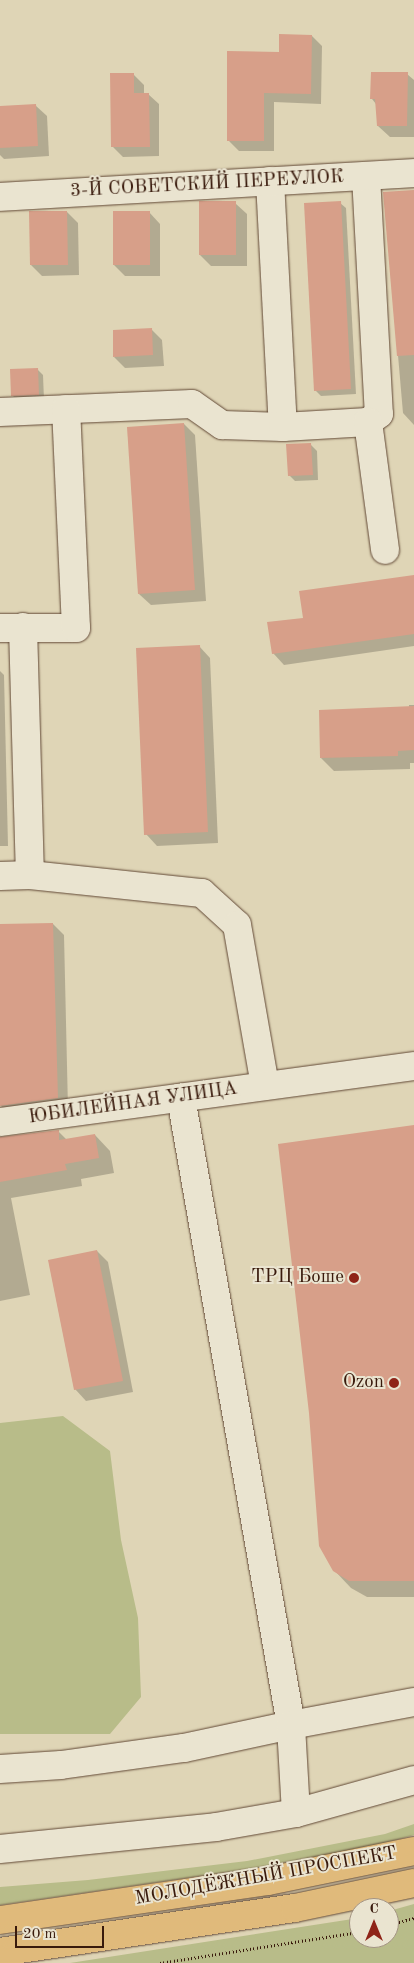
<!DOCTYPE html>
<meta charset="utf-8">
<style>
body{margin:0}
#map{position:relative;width:414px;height:1963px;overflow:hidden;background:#dfd5b6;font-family:"Old Standard TT",serif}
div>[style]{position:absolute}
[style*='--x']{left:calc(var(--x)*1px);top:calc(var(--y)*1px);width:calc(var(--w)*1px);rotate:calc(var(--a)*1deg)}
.green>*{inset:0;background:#b8bc89}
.shadow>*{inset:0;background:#0003}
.building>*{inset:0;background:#d79f89}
.path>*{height:3px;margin-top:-1.5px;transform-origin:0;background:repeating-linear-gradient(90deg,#391a0c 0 1px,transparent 0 3.5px)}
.roads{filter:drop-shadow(0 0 1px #624936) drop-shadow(0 0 1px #624936)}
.minor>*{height:28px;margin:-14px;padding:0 14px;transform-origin:14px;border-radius:14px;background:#eae4d0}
.major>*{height:28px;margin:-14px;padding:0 14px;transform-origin:14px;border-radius:14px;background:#e0ba7b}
.dots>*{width:14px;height:14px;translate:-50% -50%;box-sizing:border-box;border:2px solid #eae4d0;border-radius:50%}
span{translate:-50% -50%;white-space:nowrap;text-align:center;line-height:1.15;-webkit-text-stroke:4px #eae4d0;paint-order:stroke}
.street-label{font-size:19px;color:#391a0c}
.poi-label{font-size:19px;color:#391a0c}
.right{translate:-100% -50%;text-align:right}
.north{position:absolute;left:349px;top:1898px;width:50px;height:50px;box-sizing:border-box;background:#eae4d0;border:1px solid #a39382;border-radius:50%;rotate:0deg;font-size:14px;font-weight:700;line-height:20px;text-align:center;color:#391a0c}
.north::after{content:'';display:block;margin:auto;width:18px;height:22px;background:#8f2418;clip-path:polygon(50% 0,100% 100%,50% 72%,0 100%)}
.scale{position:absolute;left:15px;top:1926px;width:89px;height:22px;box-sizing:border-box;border:2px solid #391a0c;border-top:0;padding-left:6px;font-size:15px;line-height:18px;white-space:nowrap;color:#391a0c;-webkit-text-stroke:4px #eae4d0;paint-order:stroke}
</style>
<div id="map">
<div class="green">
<i style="clip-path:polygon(63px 1416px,110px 1451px,121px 1540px,138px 1618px,141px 1697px,110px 1734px,0 1734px,0 1423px)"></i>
<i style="clip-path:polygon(414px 1824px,414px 1835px,374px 1846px,255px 1868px,0 1905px,0 1887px,88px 1880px,247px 1861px,385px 1834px)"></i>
<i style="clip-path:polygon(414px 1904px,414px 1963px,70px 1963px,359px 1918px,359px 1938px,389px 1938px,389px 1911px)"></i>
</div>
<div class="shadow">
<i style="clip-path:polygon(312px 36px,322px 46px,321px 104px,274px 102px,274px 151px,239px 151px,229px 141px,280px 53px)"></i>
<i style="clip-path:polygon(407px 74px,414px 80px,414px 137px,390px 137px,378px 126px,376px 104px,372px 99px)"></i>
<i style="clip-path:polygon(134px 75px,144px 85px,144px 94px,148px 94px,159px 104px,159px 156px,123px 157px,113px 147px)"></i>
<i style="clip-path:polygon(35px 105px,47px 116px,49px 156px,4px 159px,0 155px,0 107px)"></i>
<i style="clip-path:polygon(414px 191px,414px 425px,403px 413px,384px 194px)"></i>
<i style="clip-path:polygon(235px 203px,247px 214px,247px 266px,211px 266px,200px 255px)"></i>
<i style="clip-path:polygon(340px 203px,346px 208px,356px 394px,321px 396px,315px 390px)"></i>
<i style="clip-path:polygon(67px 212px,78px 223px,79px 275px,42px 276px,31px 265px)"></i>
<i style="clip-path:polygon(149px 212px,160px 224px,160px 276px,125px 276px,114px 265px)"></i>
<i style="clip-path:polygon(151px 329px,162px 340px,164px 366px,125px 368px,114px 357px)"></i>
<i style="clip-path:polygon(37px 369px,43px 375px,44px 400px,18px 401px,12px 395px)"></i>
<i style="clip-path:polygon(184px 424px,195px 435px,206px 601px,151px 605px,139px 594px)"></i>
<i style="clip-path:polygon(311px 445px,317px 451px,318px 480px,295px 481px,289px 475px)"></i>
<i style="clip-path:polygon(414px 576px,414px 646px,284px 665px,273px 653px)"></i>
<i style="clip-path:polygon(199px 646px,210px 658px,218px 843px,157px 846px,146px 834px)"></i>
<i style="clip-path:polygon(0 671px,4px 675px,8px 846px,0 846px)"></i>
<i style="clip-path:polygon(409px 705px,414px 705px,414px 763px,410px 763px,410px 769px,334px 771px,321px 758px,409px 708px)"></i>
<i style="clip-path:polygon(53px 924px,64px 935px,68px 1109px,12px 1117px,1px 1106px,0 926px)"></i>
<i style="clip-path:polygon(414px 1127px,414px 1597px,367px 1597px,351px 1588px,334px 1570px)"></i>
<i style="clip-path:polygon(58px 1131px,67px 1140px,95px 1135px,110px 1151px,114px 1173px,81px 1179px,82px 1186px,11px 1198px,30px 1295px,0 1301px,0 1138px)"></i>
<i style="clip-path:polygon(97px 1251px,108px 1262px,133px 1392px,86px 1401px,75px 1389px)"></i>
</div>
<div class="building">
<i style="clip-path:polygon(279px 34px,312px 35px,311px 94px,264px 93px,264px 141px,227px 141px,227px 51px,279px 52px)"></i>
<i style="clip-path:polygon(371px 72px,408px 72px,407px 126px,377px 126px,375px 99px,370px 99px)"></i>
<i style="clip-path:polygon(110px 73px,134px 73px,134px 93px,149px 93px,150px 147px,111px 147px)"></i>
<i style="clip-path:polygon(36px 104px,38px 146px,0 148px,0 106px)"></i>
<i style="clip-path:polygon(414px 190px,414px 355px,397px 356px,383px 192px)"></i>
<i style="clip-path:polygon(199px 201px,236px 201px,236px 255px,199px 255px)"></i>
<i style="clip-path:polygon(341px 201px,351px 389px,314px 391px,304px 203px)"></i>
<i style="clip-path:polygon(29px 211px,67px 211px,68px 265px,30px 265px)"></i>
<i style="clip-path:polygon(113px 211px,150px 211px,150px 265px,113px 265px)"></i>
<i style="clip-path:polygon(152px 328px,153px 355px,113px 357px,113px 330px)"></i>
<i style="clip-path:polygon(38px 368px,39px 395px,11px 396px,10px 369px)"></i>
<i style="clip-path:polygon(184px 423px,195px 590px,138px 594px,127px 427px)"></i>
<i style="clip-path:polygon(311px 443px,313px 475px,288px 476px,286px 444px)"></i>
<i style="clip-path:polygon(414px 575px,414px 634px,272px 654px,267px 622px,303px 618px,299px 591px)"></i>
<i style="clip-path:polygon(200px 645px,208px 832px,144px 835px,136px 648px)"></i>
<i style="clip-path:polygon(414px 706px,414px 750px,398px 751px,398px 756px,320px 758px,319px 710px)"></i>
<i style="clip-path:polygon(53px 923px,58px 1098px,0 1106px,0 924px)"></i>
<i style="clip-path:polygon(414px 1125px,414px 1581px,349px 1581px,333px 1571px,319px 1546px,309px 1413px,278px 1144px)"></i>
<i style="clip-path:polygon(59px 1130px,59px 1140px,95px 1134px,99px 1158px,65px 1164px,67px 1170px,0 1182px,0 1137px)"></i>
<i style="clip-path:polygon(97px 1250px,123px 1381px,74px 1390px,48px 1260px)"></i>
</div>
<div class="path">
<i style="--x:389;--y:1925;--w:26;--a:-16"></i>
<i style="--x:160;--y:1963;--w:201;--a:-8.9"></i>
</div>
<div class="roads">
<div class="minor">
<i style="--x:366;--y:176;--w:238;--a:86.9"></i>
<i style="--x:379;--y:414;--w:14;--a:144"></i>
<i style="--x:270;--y:181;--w:246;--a:87"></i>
<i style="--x:0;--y:197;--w:415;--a:-3.3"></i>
<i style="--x:0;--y:412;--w:192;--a:-2.4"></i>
<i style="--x:192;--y:404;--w:37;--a:35"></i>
<i style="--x:222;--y:425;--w:61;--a:1.9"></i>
<i style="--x:283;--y:427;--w:85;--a:-3.4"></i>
<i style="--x:368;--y:422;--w:129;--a:82.4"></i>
<i style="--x:23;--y:627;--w:248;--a:88.4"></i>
<i style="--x:0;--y:628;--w:76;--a:0"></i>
<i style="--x:76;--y:628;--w:219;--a:-92.6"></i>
<i style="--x:0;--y:876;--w:30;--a:-2"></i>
<i style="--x:30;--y:875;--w:173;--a:6"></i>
<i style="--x:202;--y:893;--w:47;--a:42.4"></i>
<i style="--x:237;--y:925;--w:163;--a:80.1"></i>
<i style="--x:0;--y:1122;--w:418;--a:-7.7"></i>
<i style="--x:0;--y:1769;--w:61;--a:-3.8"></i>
<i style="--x:61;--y:1765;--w:124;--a:-7.9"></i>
<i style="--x:184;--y:1748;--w:109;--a:-12.1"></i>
<i style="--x:291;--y:1725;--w:637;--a:-99.95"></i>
<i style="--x:296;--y:1813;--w:88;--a:-93.3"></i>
<i style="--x:291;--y:1725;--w:125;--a:-10.6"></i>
<i style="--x:0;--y:1849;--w:217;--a:-5.8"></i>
<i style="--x:216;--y:1827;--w:81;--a:-9.9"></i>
<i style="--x:296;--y:1813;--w:123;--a:-15.6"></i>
</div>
<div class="major">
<i style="--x:0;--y:1920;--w:271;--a:-8.3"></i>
<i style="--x:268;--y:1881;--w:149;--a:-11.6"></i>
<i style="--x:0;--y:1952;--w:298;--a:-8.5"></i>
<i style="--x:295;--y:1908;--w:122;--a:-11.9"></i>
</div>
</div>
<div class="dots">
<i style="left:354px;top:1278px;background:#8f2418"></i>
<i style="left:394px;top:1383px;background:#8f2418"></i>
</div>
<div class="street-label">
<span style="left:207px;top:185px;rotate:-3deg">3-Й СОВЕТСКИЙ ПЕРЕУЛОК</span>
<span style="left:133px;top:1104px;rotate:-8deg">ЮБИЛЕЙНАЯ УЛИЦА</span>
<span style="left:266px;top:1877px;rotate:-10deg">МОЛОДЁЖНЫЙ ПРОСПЕКТ</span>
</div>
<div class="poi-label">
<span class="right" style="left:344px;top:1278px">ТРЦ Боше</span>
<span class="right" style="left:384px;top:1383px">Ozon</span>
</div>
<div class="north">С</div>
<div class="scale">20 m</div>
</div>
